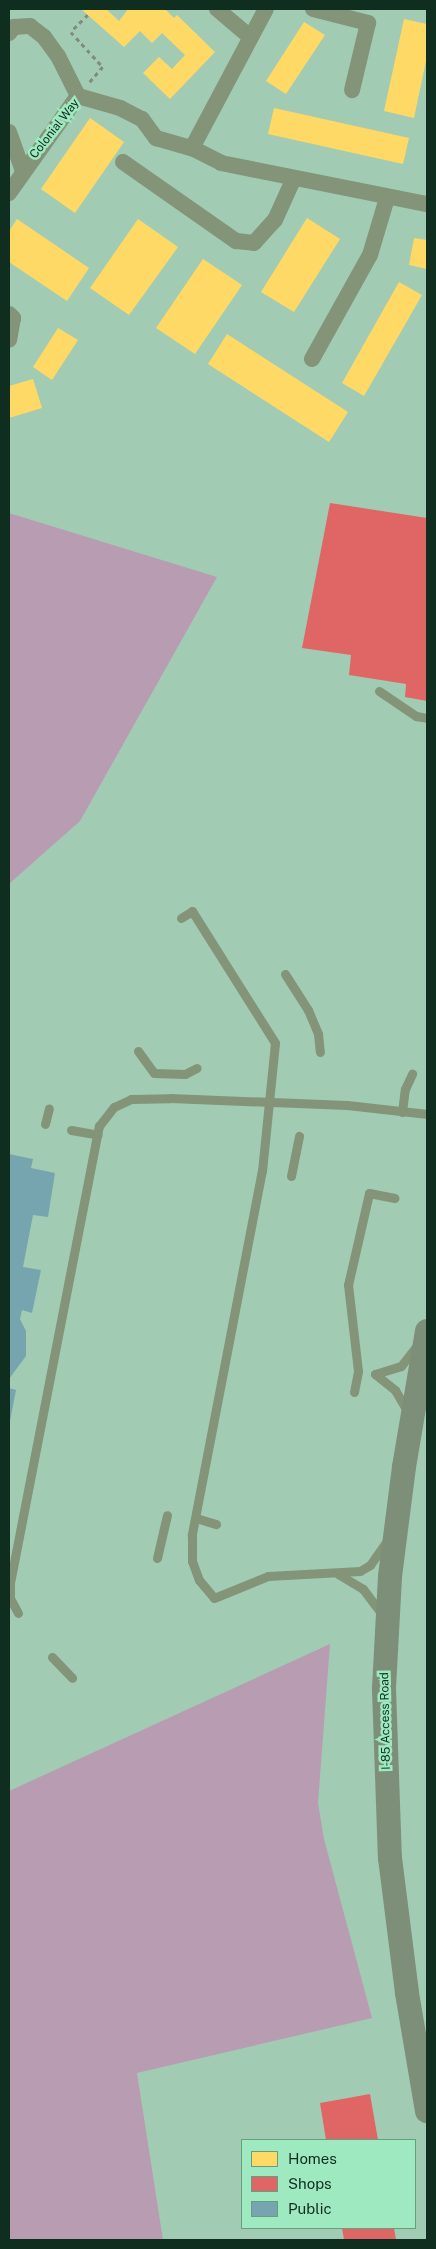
<!DOCTYPE html>
<style>
body{margin:0}
#map{position:relative;width:436px;height:2249px;overflow:hidden;background:#a2cbb4;font-family:"Public Sans",sans-serif}
div>[style]{position:absolute}
[style*='--x']{left:calc(var(--x)*1px);top:calc(var(--y)*1px);width:calc(var(--w)*1px);rotate:calc(var(--a)*1deg)}
.green>*{inset:0;background:#b89cb2}
.homes>*{inset:0;background:#ffd966}
.shops>*{inset:0;background:#e06666}
.public>*{inset:0;background:#76a5af}
.path>*{height:2.5px;margin-top:-1.25px;transform-origin:0;background:repeating-linear-gradient(90deg,#7e8e78 0 4px,transparent 0 8px)}
.service>*{height:9px;margin:-4.5px;padding:0 4.5px;transform-origin:4.5px;border-radius:4.5px;background:#839479}
.minor>*{height:16px;margin:-8px;padding:0 8px;transform-origin:8px;border-radius:8px;background:#839479}
.secondary>*{height:24px;margin:-12px;padding:0 12px;transform-origin:12px;border-radius:12px;background:#7d8f78}
span{translate:-50% -50%;white-space:nowrap;text-align:center;line-height:1.15;-webkit-text-stroke:5px #9ee9c0;paint-order:stroke}
.street-label{font-size:12px;color:#0f2e1f}
.frame{position:absolute;inset:0;border:10px solid #0f2e1f;pointer-events:none}
.legend{position:absolute;left:241px;top:2139px;width:175px;height:90px;box-sizing:border-box;background:#9ee9c0;border:1px solid #659e80;margin:0;padding:6px 9px;list-style:none;font-size:15px;color:#0f2e1f}
.legend li{display:flex;align-items:center;gap:10px;height:25px}
.legend b{width:25px;border:1px solid #659e80}
</style>
<div id="map">
<div class="green">
<i style="clip-path:polygon(9px 513px,217px 577px,80px 821px,9px 884px)"></i>
<i style="clip-path:polygon(330px 1644px,318px 1803px,324px 1839px,372px 2018px,137px 2073px,163px 2240px,9px 2240px,9px 1791px)"></i>
</div>
<div class="homes">
<i style="clip-path:polygon(81px 9px,106px 9px,119px 21px,128px 9px,165px 9px,174px 18px,177px 15px,215px 52px,170px 99px,143px 73px,159px 57px,172px 69px,185px 55px,162px 33px,152px 43px,140px 31px,124px 47px)"></i>
<i style="clip-path:polygon(404px 19px,427px 24px,427px 56px,414px 118px,384px 111px)"></i>
<i style="clip-path:polygon(304px 22px,325px 35px,286px 94px,266px 81px)"></i>
<i style="clip-path:polygon(274px 108px,409px 138px,403px 164px,268px 134px)"></i>
<i style="clip-path:polygon(90px 118px,124px 142px,75px 213px,41px 189px)"></i>
<i style="clip-path:polygon(307px 218px,340px 239px,294px 312px,261px 292px)"></i>
<i style="clip-path:polygon(17px 219px,89px 268px,67px 301px,9px 262px,9px 231px)"></i>
<i style="clip-path:polygon(138px 219px,178px 247px,129px 315px,90px 288px)"></i>
<i style="clip-path:polygon(414px 238px,427px 240px,427px 269px,409px 265px)"></i>
<i style="clip-path:polygon(203px 259px,242px 285px,195px 354px,156px 328px)"></i>
<i style="clip-path:polygon(399px 282px,422px 295px,364px 396px,342px 383px)"></i>
<i style="clip-path:polygon(58px 328px,78px 340px,52px 380px,33px 367px)"></i>
<i style="clip-path:polygon(227px 334px,348px 412px,329px 442px,208px 364px)"></i>
<i style="clip-path:polygon(33px 379px,42px 408px,9px 418px,9px 386px)"></i>
</div>
<div class="shops">
<i style="clip-path:polygon(330px 503px,427px 518px,427px 701px,405px 697px,406px 684px,349px 675px,351px 655px,302px 648px)"></i>
<i style="clip-path:polygon(370px 2094px,378px 2140px,326px 2140px,320px 2103px)"></i>
<i style="clip-path:polygon(342px 2228px,394px 2228px,396px 2240px,344px 2240px)"></i>
</div>
<div class="public">
<i style="clip-path:polygon(9px 1154px,33px 1159px,31px 1168px,55px 1173px,48px 1217px,33px 1215px,23px 1267px,41px 1270px,32px 1313px,22px 1310px,20px 1319px,26px 1331px,26px 1356px,9px 1379px)"></i>
<i style="clip-path:polygon(9px 1388px,16px 1390px,10px 1421px,9px 1421px)"></i>
</div>
<div class="path">
<i style="--x:88;--y:15;--w:24;--a:135"></i>
<i style="--x:71;--y:32;--w:47;--a:47.6"></i>
<i style="--x:103;--y:67;--w:21;--a:131"></i>
</div>
<div class="service">
<i style="--x:379;--y:691;--w:45;--a:34"></i>
<i style="--x:416;--y:716;--w:11;--a:10"></i>
<i style="--x:181;--y:918;--w:13;--a:-32"></i>
<i style="--x:192;--y:911;--w:156;--a:57.8"></i>
<i style="--x:275;--y:1043;--w:128;--a:95.8"></i>
<i style="--x:262;--y:1170;--w:372;--a:100.9"></i>
<i style="--x:192;--y:1535;--w:26;--a:90"></i>
<i style="--x:192;--y:1561;--w:20;--a:70"></i>
<i style="--x:199;--y:1580;--w:23;--a:50"></i>
<i style="--x:214;--y:1598;--w:58;--a:-22.2"></i>
<i style="--x:268;--y:1576;--w:92;--a:-3.1"></i>
<i style="--x:360;--y:1571;--w:12;--a:-31"></i>
<i style="--x:370;--y:1565;--w:28;--a:-55"></i>
<i style="--x:285;--y:974;--w:43;--a:57.4"></i>
<i style="--x:308;--y:1010;--w:26;--a:67"></i>
<i style="--x:318;--y:1034;--w:18;--a:84"></i>
<i style="--x:138;--y:1051;--w:27;--a:54"></i>
<i style="--x:154;--y:1073;--w:31;--a:2"></i>
<i style="--x:185;--y:1074;--w:13;--a:-27"></i>
<i style="--x:402;--y:1112;--w:23;--a:-83"></i>
<i style="--x:405;--y:1089;--w:17;--a:-65"></i>
<i style="--x:45;--y:1124;--w:16;--a:-76"></i>
<i style="--x:71;--y:1130;--w:27;--a:10"></i>
<i style="--x:291;--y:1176;--w:41;--a:-78.7"></i>
<i style="--x:375;--y:1374;--w:27;--a:-17"></i>
<i style="--x:401;--y:1366;--w:24;--a:-52"></i>
<i style="--x:375;--y:1374;--w:26;--a:39"></i>
<i style="--x:395;--y:1390;--w:24;--a:60"></i>
<i style="--x:354;--y:1392;--w:21;--a:-79"></i>
<i style="--x:358;--y:1371;--w:87;--a:-96.6"></i>
<i style="--x:348;--y:1285;--w:94;--a:-77.1"></i>
<i style="--x:369;--y:1193;--w:26;--a:11"></i>
<i style="--x:196;--y:1518;--w:21;--a:17"></i>
<i style="--x:157;--y:1558;--w:44;--a:-76.9"></i>
<i style="--x:338;--y:1574;--w:29;--a:31"></i>
<i style="--x:363;--y:1589;--w:30;--a:53"></i>
<i style="--x:18;--y:1613;--w:17;--a:-118"></i>
<i style="--x:10;--y:1598;--w:15;--a:-90"></i>
<i style="--x:10;--y:1583;--w:466;--a:-79"></i>
<i style="--x:99;--y:1126;--w:24;--a:-52"></i>
<i style="--x:114;--y:1107;--w:19;--a:-25"></i>
<i style="--x:131;--y:1099;--w:39;--a:-1"></i>
<i style="--x:170;--y:1098;--w:177;--a:2.3"></i>
<i style="--x:347;--y:1105;--w:81;--a:6.4"></i>
<i style="--x:52;--y:1657;--w:29;--a:46"></i>
</div>
<div class="minor">
<i style="--x:217;--y:9;--w:42;--a:40.2"></i>
<i style="--x:313;--y:9;--w:57;--a:14.3"></i>
<i style="--x:368;--y:23;--w:69;--a:103.4"></i>
<i style="--x:9;--y:33;--w:8;--a:-50"></i>
<i style="--x:14;--y:27;--w:16;--a:-4"></i>
<i style="--x:30;--y:26;--w:18;--a:38"></i>
<i style="--x:44;--y:37;--w:24;--a:54"></i>
<i style="--x:58;--y:56;--w:45;--a:63.4"></i>
<i style="--x:78;--y:96;--w:44;--a:15.9"></i>
<i style="--x:120;--y:108;--w:25;--a:27"></i>
<i style="--x:142;--y:119;--w:24;--a:54"></i>
<i style="--x:156;--y:138;--w:37;--a:16"></i>
<i style="--x:192;--y:148;--w:33;--a:27"></i>
<i style="--x:221;--y:163;--w:210;--a:11.3"></i>
<i style="--x:9;--y:132;--w:41;--a:70.3"></i>
<i style="--x:192;--y:148;--w:157;--a:-62"></i>
<i style="--x:123;--y:162;--w:138;--a:35"></i>
<i style="--x:236;--y:241;--w:18;--a:6"></i>
<i style="--x:254;--y:243;--w:31;--a:-48"></i>
<i style="--x:275;--y:220;--w:46;--a:-65.7"></i>
<i style="--x:9;--y:193;--w:119;--a:-54.6"></i>
<i style="--x:9;--y:314;--w:6;--a:45"></i>
<i style="--x:13;--y:318;--w:22;--a:100"></i>
<i style="--x:312;--y:359;--w:119;--a:-60.9"></i>
<i style="--x:370;--y:255;--w:59;--a:-73.4"></i>
</div>
<div class="secondary">
<i style="--x:427;--y:1331;--w:138;--a:99.6"></i>
<i style="--x:404;--y:1467;--w:111;--a:97.3"></i>
<i style="--x:390;--y:1577;--w:112;--a:93.1"></i>
<i style="--x:384;--y:1689;--w:169;--a:88"></i>
<i style="--x:390;--y:1858;--w:136;--a:82.8"></i>
<i style="--x:407;--y:1993;--w:120;--a:80.4"></i>
</div>
<div class="street-label">
<span style="left:55px;top:129px;rotate:-52deg">Colonial Way</span>
<span style="left:386px;top:1721px;rotate:-91deg">I-85 Access Road</span>
</div>
<div class="frame"></div>
<ul class="legend">
<li><b style="height:14px;background:#ffd966"></b>Homes</li>
<li><b style="height:14px;background:#e06666"></b>Shops</li>
<li><b style="height:14px;background:#76a5af"></b>Public</li>
</ul>
</div>
